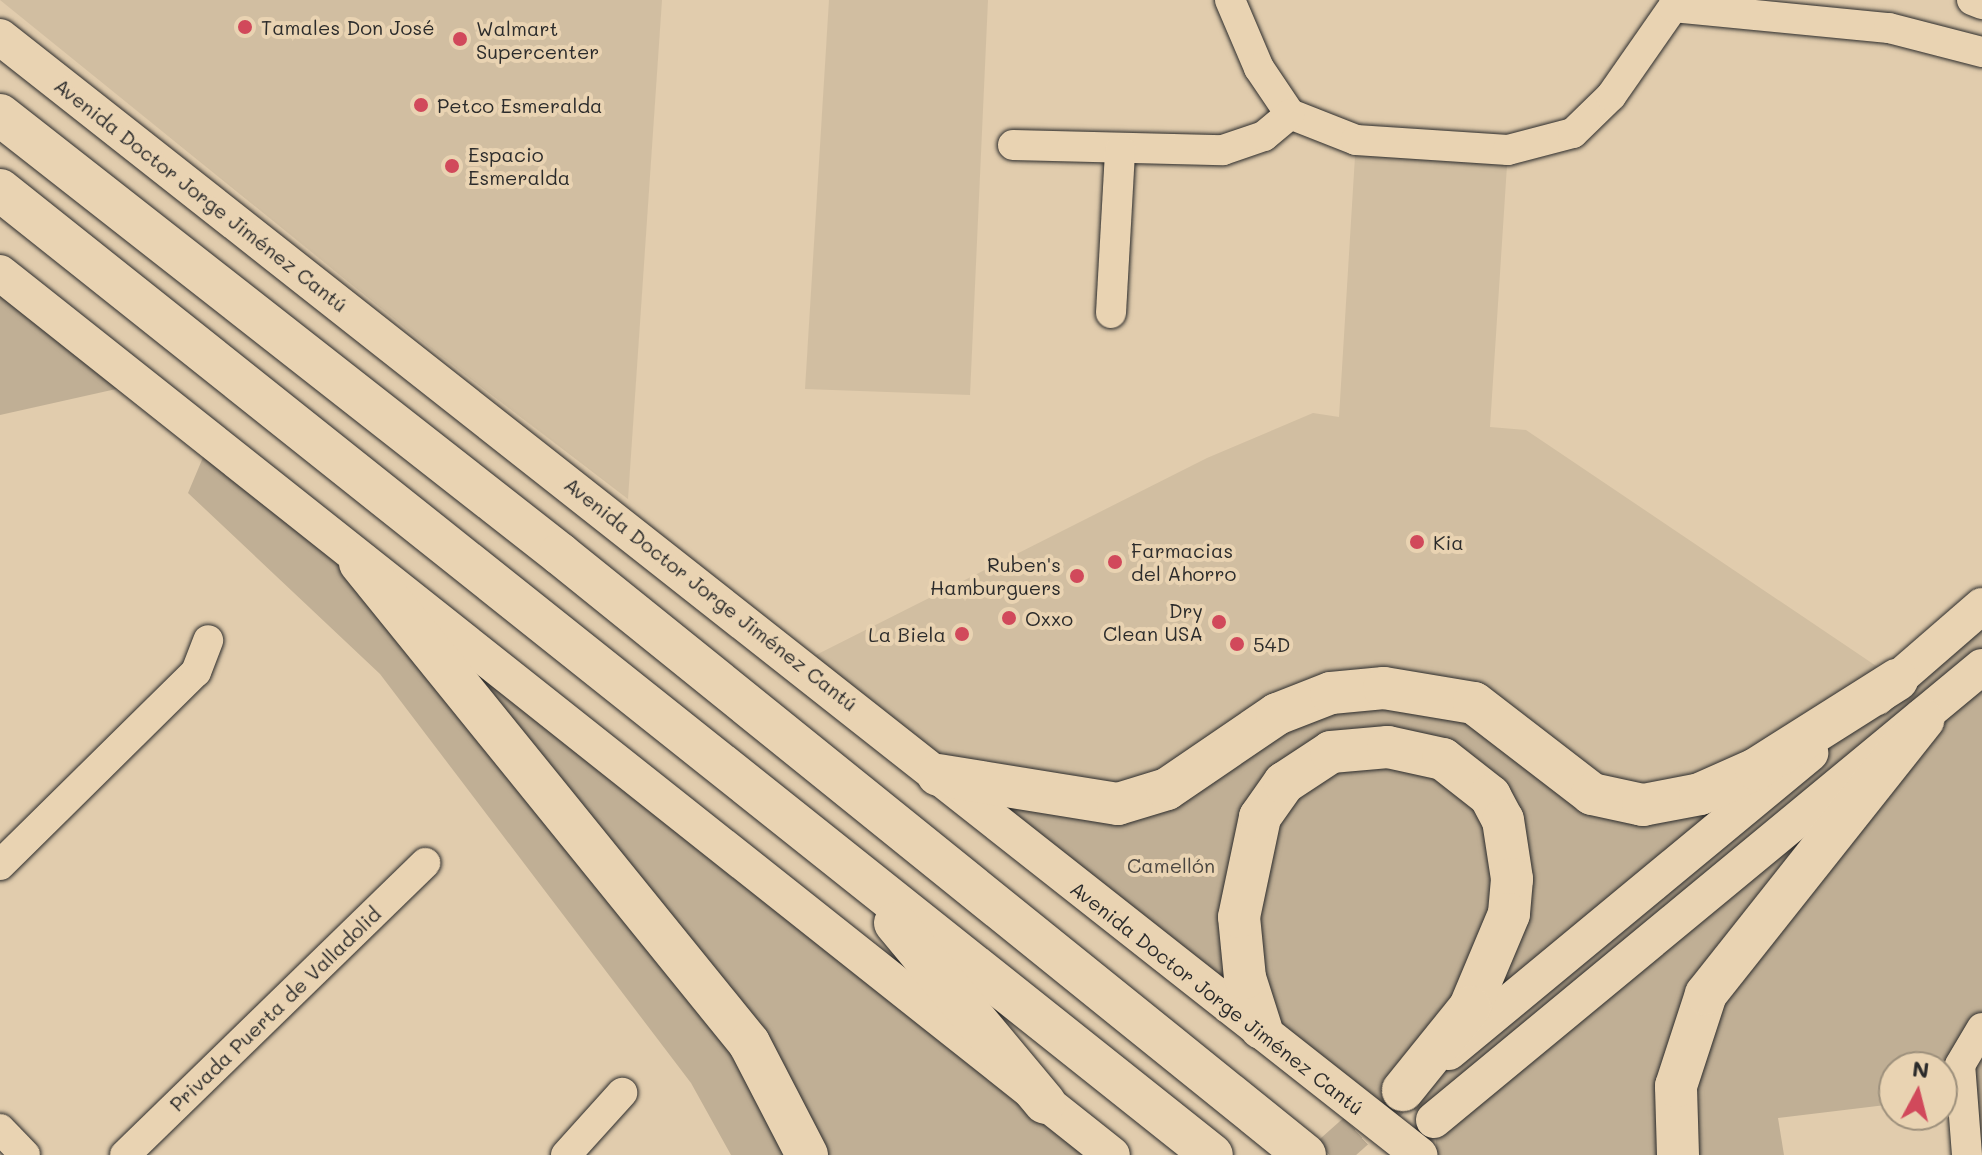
<!DOCTYPE html>
<meta charset="utf-8">
<style>
body{margin:0}
#map{position:relative;width:1982px;height:1155px;overflow:hidden;background:#e1ccad;font-family:Mali,sans-serif}
div>[style]{position:absolute}
[style*='--x']{left:calc(var(--x)*1px);top:calc(var(--y)*1px);width:calc(var(--w)*1px);rotate:calc(var(--a)*1deg)}
.built>*{inset:0;background:#d1bea1}
.green>*{inset:0;background:#c0af95}
.tertiary-tunnel>*{height:36px;margin-top:-18px;transform-origin:0;background:repeating-linear-gradient(90deg,#bdac93 0 36px,transparent 0 54px)}
.roads{filter:drop-shadow(0 0 2px #2b2b2b) drop-shadow(0 0 2px #2b2b2b)}
.minor>*{height:30px;margin:-15px;padding:0 15px;transform-origin:15px;border-radius:15px;background:#e9d3b2}
.tertiary>*{height:36px;margin:-18px;padding:0 18px;transform-origin:18px;border-radius:18px;background:#e9d3b2}
.secondary>*{height:42px;margin:-21px;padding:0 21px;transform-origin:21px;border-radius:21px;background:#e9d3b2}
.dots>*{width:22px;height:22px;translate:-50% -50%;box-sizing:border-box;border:4px solid #e9d3b2;border-radius:50%}
span{translate:-50% -50%;white-space:nowrap;text-align:center;line-height:1.15;-webkit-text-stroke:8px #e9d3b2;paint-order:stroke}
.poi-label{font-size:20px;color:#2b2b2b}
.left{translate:0 -50%;text-align:left}
.right{translate:-100% -50%;text-align:right}
.street-label{font-size:20px;color:#2b2b2b}
.park-label{font-size:20px;color:#494540}
.north{position:absolute;left:1878px;top:1051px;width:80px;height:80px;box-sizing:border-box;background:#e9d3b2;border:2px solid #9d907c;border-radius:50%;rotate:7deg;font-size:22px;font-weight:700;line-height:32px;text-align:center;color:#2b2b2b}
.north::after{content:'';display:block;margin:auto;width:28px;height:36px;background:#d1495b;clip-path:polygon(50% 0,100% 100%,50% 72%,0 100%)}
</style>
<div id="map">
<div class="built">
<i style="clip-path:polygon(0 0,662px 0,628px 499px,430px 348px)"></i>
<i style="clip-path:polygon(829px 0,988px 0,970px 395px,805px 389px)"></i>
<i style="clip-path:polygon(1356px 140px,1508px 150px,1490px 427px,1526px 430px,1897px 680px,1700px 794px,1167px 789px,938px 775px,800px 663px,1207px 458px,1313px 413px,1339px 417px)"></i>
</div>
<div class="green">
<i style="clip-path:polygon(0 273px,143px 383px,0 415px)"></i>
<i style="clip-path:polygon(212px 436px,1112px 1155px,731px 1155px,691px 1083px,380px 674px,188px 493px)"></i>
<i style="clip-path:polygon(1982px 606px,1982px 1155px,1967px 1155px,1958px 1097px,1942px 1098px,1942px 1067px,1894px 1067px,1894px 1104px,1778px 1118px,1784px 1155px,1437px 1155px,1434px 1120px,1392px 1099px,1353px 1102px,938px 775px,1091px 802px,1277px 714px,1428px 694px,1544px 760px,1672px 800px)"></i>
</div>
<div class="tertiary-tunnel">
<i style="--x:1329;--y:1155;--w:84;--a:-41.6"></i>
</div>
<div class="roads">
<div class="minor">
<i style="--x:1230;--y:0;--w:74;--a:66.9"></i>
<i style="--x:1259;--y:68;--w:55;--a:56"></i>
<i style="--x:1290;--y:114;--w:71;--a:21.5"></i>
<i style="--x:1356;--y:140;--w:152;--a:3.8"></i>
<i style="--x:1508;--y:150;--w:67;--a:-14.7"></i>
<i style="--x:1573;--y:133;--w:53;--a:-44.2"></i>
<i style="--x:1611;--y:96;--w:108;--a:-55.1"></i>
<i style="--x:1673;--y:7;--w:217;--a:5.6"></i>
<i style="--x:1889;--y:28;--w:96;--a:14.5"></i>
<i style="--x:1972;--y:0;--w:11;--a:22"></i>
<i style="--x:1013;--y:145;--w:210;--a:1.4"></i>
<i style="--x:1223;--y:150;--w:43;--a:-18.9"></i>
<i style="--x:1264;--y:136;--w:34;--a:-40"></i>
<i style="--x:1111;--y:313;--w:163;--a:-86.8"></i>
<i style="--x:0;--y:865;--w:275;--a:-44.6"></i>
<i style="--x:196;--y:672;--w:34;--a:-69"></i>
<i style="--x:0;--y:1129;--w:36;--a:46"></i>
<i style="--x:125;--y:1155;--w:419;--a:-44.2"></i>
<i style="--x:566;--y:1155;--w:84;--a:-47.9"></i>
<i style="--x:1967;--y:1155;--w:90;--a:-94.4"></i>
<i style="--x:1960;--y:1065;--w:43;--a:-59.3"></i>
</div>
<div class="tertiary">
<i style="--x:0;--y:37;--w:1807;--a:38.23"></i>
<i style="--x:0;--y:273;--w:1419;--a:38.42"></i>
<i style="--x:1877;--y:697;--w:139;--a:-40.9"></i>
<i style="--x:1449;--y:1052;--w:469;--a:-39.6"></i>
<i style="--x:1434;--y:1120;--w:711;--a:-39.58"></i>
</div>
<div class="secondary">
<i style="--x:0;--y:115;--w:712;--a:38.09"></i>
<i style="--x:560;--y:554;--w:957;--a:38.89"></i>
<i style="--x:0;--y:190;--w:1549;--a:38.53"></i>
<i style="--x:360;--y:563;--w:618;--a:50.98"></i>
<i style="--x:749;--y:1043;--w:126;--a:62.6"></i>
<i style="--x:938;--y:775;--w:182;--a:9.2"></i>
<i style="--x:1118;--y:804;--w:51;--a:-17"></i>
<i style="--x:1167;--y:789;--w:133;--a:-34.3"></i>
<i style="--x:1277;--y:714;--w:58;--a:-21.3"></i>
<i style="--x:1331;--y:693;--w:53;--a:-5.4"></i>
<i style="--x:1384;--y:688;--w:91;--a:9.5"></i>
<i style="--x:1474;--y:703;--w:149;--a:37.6"></i>
<i style="--x:1592;--y:794;--w:52;--a:12.2"></i>
<i style="--x:1643;--y:805;--w:58;--a:-10.9"></i>
<i style="--x:1700;--y:794;--w:61;--a:-24.1"></i>
<i style="--x:1756;--y:769;--w:167;--a:-32.3"></i>
<i style="--x:895;--y:923;--w:234;--a:50.2"></i>
<i style="--x:1261;--y:1028;--w:52;--a:-107.7"></i>
<i style="--x:1245;--y:978;--w:61;--a:-95.6"></i>
<i style="--x:1239;--y:917;--w:102;--a:-78.1"></i>
<i style="--x:1260;--y:817;--w:42;--a:-54.8"></i>
<i style="--x:1284;--y:783;--w:56;--a:-33.4"></i>
<i style="--x:1331;--y:752;--w:57;--a:-5"></i>
<i style="--x:1388;--y:747;--w:56;--a:12.3"></i>
<i style="--x:1443;--y:759;--w:60;--a:38.2"></i>
<i style="--x:1490;--y:796;--w:27;--a:62"></i>
<i style="--x:1503;--y:820;--w:60;--a:81.3"></i>
<i style="--x:1512;--y:879;--w:35;--a:95"></i>
<i style="--x:1509;--y:914;--w:101;--a:112.8"></i>
<i style="--x:1470;--y:1007;--w:107;--a:128.9"></i>
<i style="--x:1678;--y:1155;--w:69;--a:-91.7"></i>
<i style="--x:1676;--y:1086;--w:97;--a:-71.9"></i>
<i style="--x:1706;--y:994;--w:350;--a:-51.6"></i>
</div>
</div>
<div class="dots">
<i style="left:245px;top:27px;background:#d1495b"></i>
<i style="left:460px;top:39px;background:#d1495b"></i>
<i style="left:421px;top:105px;background:#d1495b"></i>
<i style="left:452px;top:166px;background:#d1495b"></i>
<i style="left:1417px;top:542px;background:#d1495b"></i>
<i style="left:1115px;top:562px;background:#d1495b"></i>
<i style="left:1077px;top:576px;background:#d1495b"></i>
<i style="left:1009px;top:618px;background:#d1495b"></i>
<i style="left:1219px;top:622px;background:#d1495b"></i>
<i style="left:962px;top:634px;background:#d1495b"></i>
<i style="left:1237px;top:644px;background:#d1495b"></i>
</div>
<div class="poi-label">
<span class="left" style="left:261px;top:27px">Tamales Don José</span>
<span class="left" style="left:476px;top:40px">Walmart<br>Supercenter</span>
<span class="left" style="left:437px;top:105px">Petco Esmeralda</span>
<span class="left" style="left:468px;top:166px">Espacio<br>Esmeralda</span>
<span class="left" style="left:1433px;top:542px">Kia</span>
<span class="left" style="left:1131px;top:562px">Farmacias<br>del Ahorro</span>
<span class="right" style="left:1061px;top:576px">Ruben's<br>Hamburguers</span>
<span class="right" style="left:1203px;top:622px">Dry<br>Clean USA</span>
<span class="left" style="left:1025px;top:618px">Oxxo</span>
<span class="right" style="left:946px;top:634px">La Biela</span>
<span class="left" style="left:1253px;top:644px">54D</span>
</div>
<div class="street-label">
<span style="left:201px;top:195px;rotate:38deg">Avenida Doctor Jorge Jiménez Cantú</span>
<span style="left:711px;top:594px;rotate:38deg">Avenida Doctor Jorge Jiménez Cantú</span>
<span style="left:1217px;top:998px;rotate:38deg">Avenida Doctor Jorge Jiménez Cantú</span>
<span style="left:275px;top:1009px;rotate:-44deg">Privada Puerta de Valladolid</span>
</div>
<div class="park-label">
<span style="left:1171px;top:865px">Camellón</span>
</div>
<div class="north">N</div>
</div>
